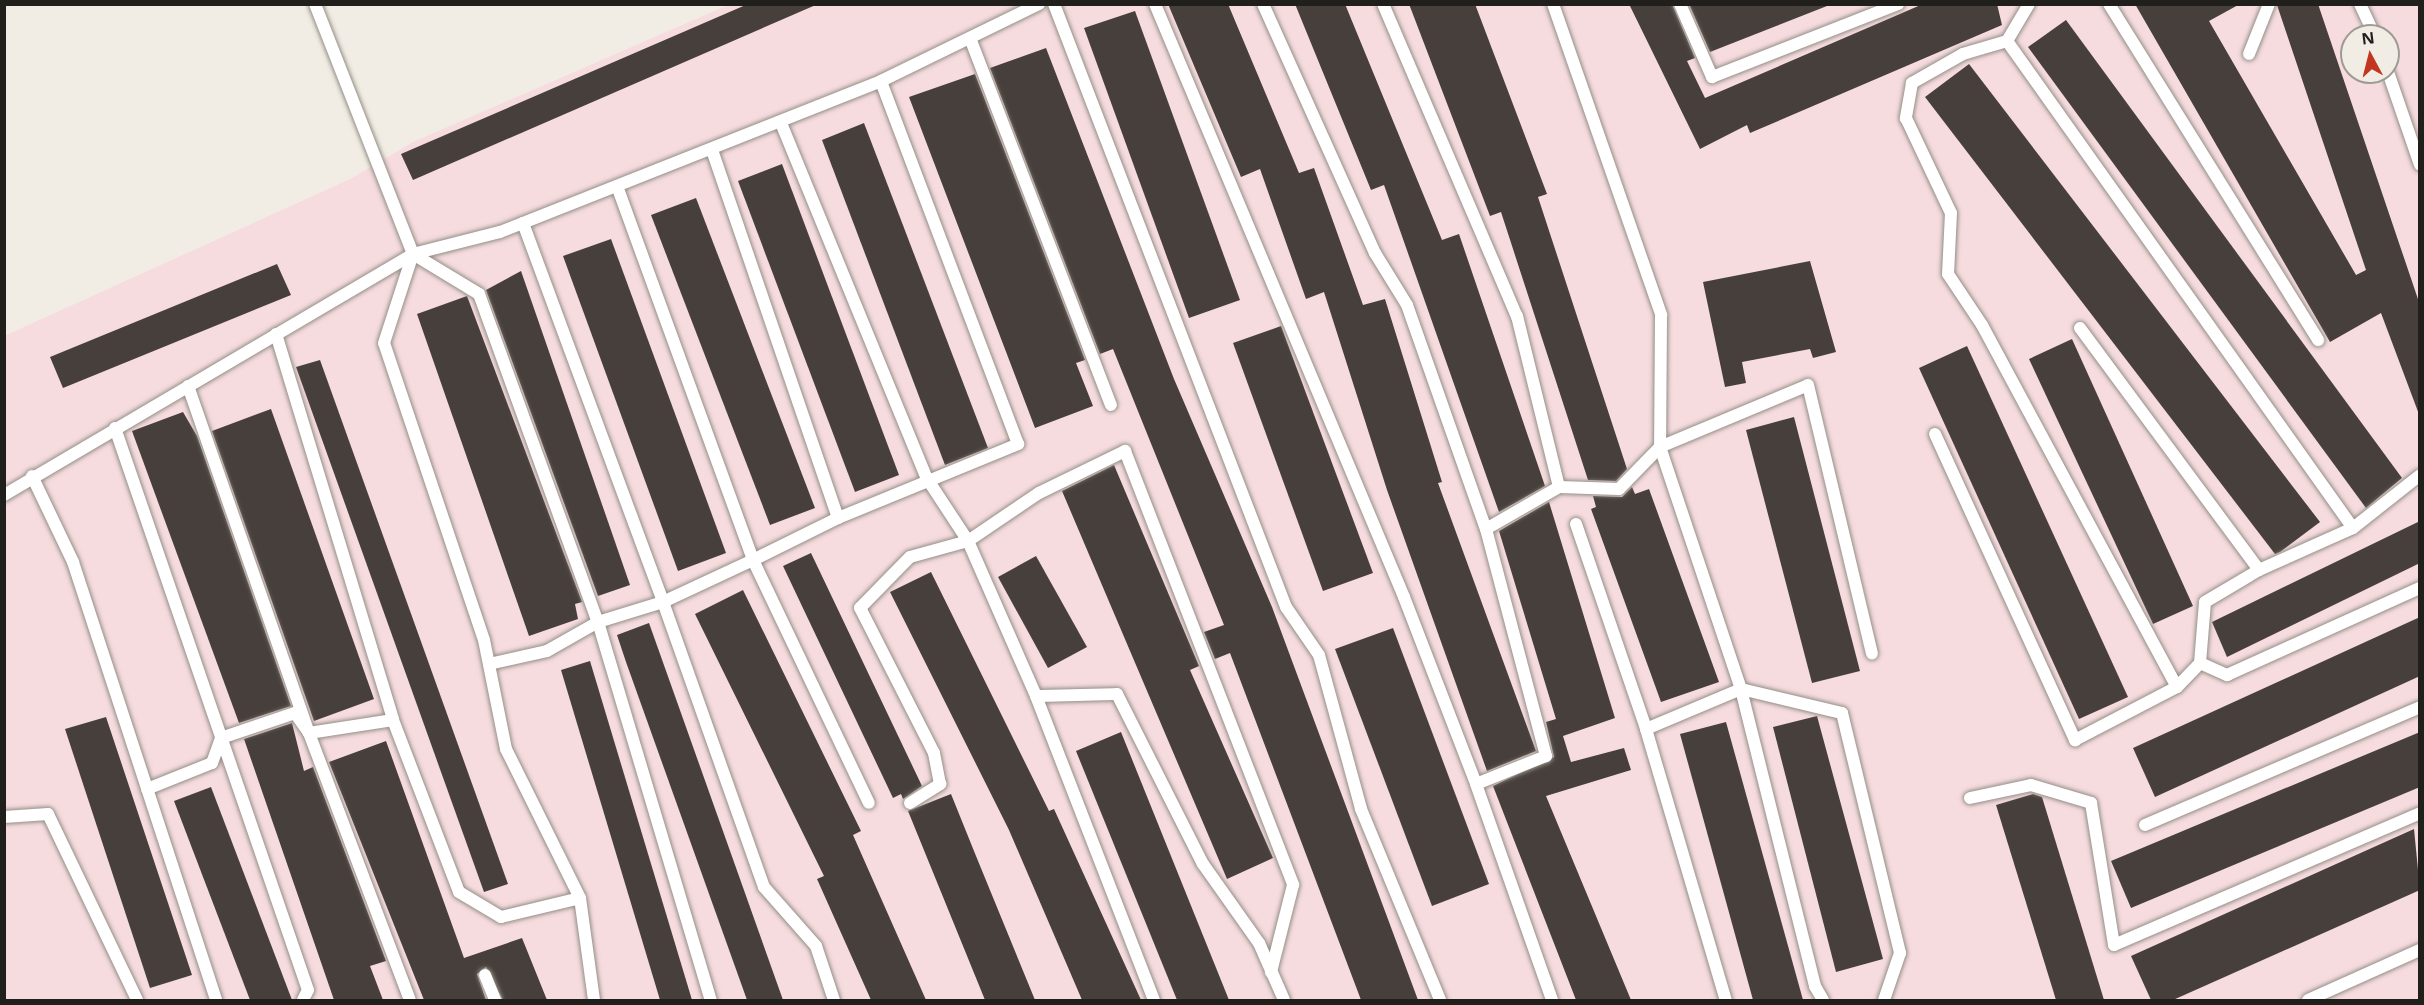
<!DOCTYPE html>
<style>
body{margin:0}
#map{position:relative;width:2424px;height:1005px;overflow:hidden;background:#f2ede4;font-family:"Open Sans",sans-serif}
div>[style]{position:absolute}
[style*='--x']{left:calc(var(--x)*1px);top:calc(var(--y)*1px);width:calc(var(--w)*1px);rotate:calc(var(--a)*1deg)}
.industrial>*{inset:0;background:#f7dcdf}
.building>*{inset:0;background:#473f3b}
.roads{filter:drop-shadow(0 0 2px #938f87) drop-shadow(0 0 2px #938f87)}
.service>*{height:12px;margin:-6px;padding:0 6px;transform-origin:6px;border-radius:6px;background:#fff}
span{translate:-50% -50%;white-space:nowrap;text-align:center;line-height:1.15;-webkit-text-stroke:6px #f2ede4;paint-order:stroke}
.frame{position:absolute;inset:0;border:6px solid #211f1c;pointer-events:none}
.north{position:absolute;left:2340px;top:24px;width:60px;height:60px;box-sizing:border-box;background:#f2ede4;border:2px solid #9e9b94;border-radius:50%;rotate:353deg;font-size:16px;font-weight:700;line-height:24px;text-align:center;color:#211f1c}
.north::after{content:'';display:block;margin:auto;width:21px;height:27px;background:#c1361f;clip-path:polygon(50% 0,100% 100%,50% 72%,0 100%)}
</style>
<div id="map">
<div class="industrial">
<i style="clip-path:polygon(evenodd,728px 5px,2419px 5px,2419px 1000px,5px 1000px,4px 336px,350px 179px,413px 142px,728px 5px,2352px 36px,2388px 36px,2388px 72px,2352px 72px,2352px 36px)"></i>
</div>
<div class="building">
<i style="clip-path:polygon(748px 4px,818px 4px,413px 180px,401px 154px)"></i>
<i style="clip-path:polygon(1168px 4px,1228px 4px,1299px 173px,1314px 168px,1363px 305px,1385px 299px,1442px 482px,1438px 483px,1536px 751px,1487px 771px,1387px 490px,1324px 292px,1306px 299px,1260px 169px,1241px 177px)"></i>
<i style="clip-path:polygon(1295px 4px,1345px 4px,1442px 240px,1459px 234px,1545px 486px,1499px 512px,1384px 185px,1371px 190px)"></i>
<i style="clip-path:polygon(1409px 4px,1475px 4px,1547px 194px,1538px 197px,1627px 469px,1616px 481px,1588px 480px,1501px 212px,1490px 216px)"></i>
<i style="clip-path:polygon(1629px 4px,1672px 4px,1695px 58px,1687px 61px,1705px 98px,1923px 4px,1997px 4px,2002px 25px,1750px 133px,1747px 125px,1700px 149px)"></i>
<i style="clip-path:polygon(1689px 4px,1827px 4px,1827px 6px,1710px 52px)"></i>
<i style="clip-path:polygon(2135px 4px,2240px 4px,2209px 21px,2356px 275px,2366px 270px,2277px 5px,2318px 4px,2420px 305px,2420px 417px,2381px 313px,2330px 342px)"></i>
<i style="clip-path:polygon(1135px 11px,1240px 300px,1189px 318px,1084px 28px)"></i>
<i style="clip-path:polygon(2066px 20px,2402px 478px,2366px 508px,2028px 47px)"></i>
<i style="clip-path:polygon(1046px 48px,1174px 379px,1272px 607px,1418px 1000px,1361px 1000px,1230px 653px,1215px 659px,1204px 632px,1224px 625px,1113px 349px,1100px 354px,990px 68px)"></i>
<i style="clip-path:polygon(1969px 64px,2320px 522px,2280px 552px,2275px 554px,1925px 97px)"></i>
<i style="clip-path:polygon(975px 74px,1085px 360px,1076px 363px,1093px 406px,1035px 428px,909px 97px)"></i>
<i style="clip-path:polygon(864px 123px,988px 448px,945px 465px,822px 140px)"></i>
<i style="clip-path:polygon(782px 164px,899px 475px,855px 492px,738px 181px)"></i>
<i style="clip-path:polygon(696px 198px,815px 508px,770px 525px,651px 215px)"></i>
<i style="clip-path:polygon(611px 239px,726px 553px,678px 571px,563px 256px)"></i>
<i style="clip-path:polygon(1810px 261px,1836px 352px,1813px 358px,1810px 349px,1742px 362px,1746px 383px,1725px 387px,1703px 282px)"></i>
<i style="clip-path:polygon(277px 264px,291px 295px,63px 388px,50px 357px)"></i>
<i style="clip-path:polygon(521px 271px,630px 585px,598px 596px,486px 290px)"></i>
<i style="clip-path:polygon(467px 296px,582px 602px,575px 604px,578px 619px,529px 636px,417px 314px)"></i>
<i style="clip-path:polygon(1281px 326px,1373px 573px,1323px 591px,1233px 343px)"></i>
<i style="clip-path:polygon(2072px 339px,2193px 606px,2153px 624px,2029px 359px)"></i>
<i style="clip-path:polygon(1967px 346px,2128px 697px,2079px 719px,1919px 368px)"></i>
<i style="clip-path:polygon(320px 360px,508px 884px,484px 892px,296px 367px)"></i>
<i style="clip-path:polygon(271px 409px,374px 699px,314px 721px,212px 431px)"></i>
<i style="clip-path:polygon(183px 412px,197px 436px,291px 706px,239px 723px,132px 431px)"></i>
<i style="clip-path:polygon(1794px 417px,1860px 671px,1812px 683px,1746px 430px)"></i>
<i style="clip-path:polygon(1114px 465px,1199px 666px,1190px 670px,1273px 858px,1227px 879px,1062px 491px)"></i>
<i style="clip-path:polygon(1632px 487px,1635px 494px,1649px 489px,1719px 682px,1661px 702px,1591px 509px,1596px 507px,1593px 496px,1622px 497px)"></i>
<i style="clip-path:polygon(1549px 502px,1615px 718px,1563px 736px,1571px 762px,1624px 748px,1631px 770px,1546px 796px,1631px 1000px,1576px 1000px,1493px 786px,1554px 757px,1546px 722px,1556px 719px,1499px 531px)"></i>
<i style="clip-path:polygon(2420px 521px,2420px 563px,2227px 657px,2212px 622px)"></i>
<i style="clip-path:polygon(811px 553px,922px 786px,903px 799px,901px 794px,893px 798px,783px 566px)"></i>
<i style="clip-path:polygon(1036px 556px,1087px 647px,1048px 668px,998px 577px)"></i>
<i style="clip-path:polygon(931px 572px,1049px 811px,1054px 809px,1141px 1000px,1082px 1000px,1009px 830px,890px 592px)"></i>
<i style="clip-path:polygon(743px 590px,861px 831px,853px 835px,926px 1000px,871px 1000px,817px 879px,824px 876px,695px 614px)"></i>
<i style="clip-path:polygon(2420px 617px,2420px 676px,2155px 797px,2133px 748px)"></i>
<i style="clip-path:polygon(649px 623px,783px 1000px,747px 1000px,626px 662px,617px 635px)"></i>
<i style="clip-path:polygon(1393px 628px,1489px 884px,1432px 906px,1335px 649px)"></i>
<i style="clip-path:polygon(590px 661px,692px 1000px,660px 1000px,561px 670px)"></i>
<i style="clip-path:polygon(1817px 716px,1883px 959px,1836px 972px,1773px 727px)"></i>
<i style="clip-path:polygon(106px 717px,192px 975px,150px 988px,65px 729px)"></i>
<i style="clip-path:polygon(1726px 722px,1803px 1000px,1753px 1000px,1680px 734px)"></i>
<i style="clip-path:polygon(292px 723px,304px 771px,313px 767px,386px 961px,370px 966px,383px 1000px,334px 1000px,244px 739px)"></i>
<i style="clip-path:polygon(1121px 732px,1229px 1000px,1177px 1000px,1076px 751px)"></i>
<i style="clip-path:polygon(2420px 732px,2420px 787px,2131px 908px,2111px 861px)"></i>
<i style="clip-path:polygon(386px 741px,464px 958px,522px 938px,547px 1000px,503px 1000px,486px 967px,477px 974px,486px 1000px,424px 1000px,329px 762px)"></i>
<i style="clip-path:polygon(211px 787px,292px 1000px,250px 1000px,174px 801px)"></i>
<i style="clip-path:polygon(951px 794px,976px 856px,1035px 1000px,985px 1000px,908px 811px)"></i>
<i style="clip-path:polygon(2033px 794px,2042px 797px,2104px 1000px,2056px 1000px,1996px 805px)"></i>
<i style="clip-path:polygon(2414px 829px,2420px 890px,2173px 1000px,2151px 1000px,2131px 956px)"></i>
</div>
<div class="roads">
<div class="service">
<i style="--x:315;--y:4;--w:269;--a:68.6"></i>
<i style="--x:413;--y:254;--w:77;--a:31.2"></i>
<i style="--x:479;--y:294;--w:349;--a:70.1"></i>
<i style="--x:598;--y:622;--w:395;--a:73.4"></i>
<i style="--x:1054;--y:4;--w:646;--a:68.96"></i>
<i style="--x:1286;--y:607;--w:58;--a:55.5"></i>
<i style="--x:1319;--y:655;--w:160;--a:74.7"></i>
<i style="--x:1361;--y:809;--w:207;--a:67.5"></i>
<i style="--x:1155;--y:4;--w:643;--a:67.22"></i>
<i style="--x:1404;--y:597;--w:200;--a:68.9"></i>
<i style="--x:1263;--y:4;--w:273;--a:65.8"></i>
<i style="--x:1375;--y:253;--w:61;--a:58.4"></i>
<i style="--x:1407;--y:305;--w:238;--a:70.6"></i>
<i style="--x:1486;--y:529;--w:235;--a:75.2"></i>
<i style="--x:1546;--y:756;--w:75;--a:158.2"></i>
<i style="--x:1476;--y:784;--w:229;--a:70.6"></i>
<i style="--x:1383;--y:4;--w:340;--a:66.8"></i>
<i style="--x:1517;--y:316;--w:176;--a:76.2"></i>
<i style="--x:1559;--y:487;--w:84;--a:150.1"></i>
<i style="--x:1553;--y:4;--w:329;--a:70.8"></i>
<i style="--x:1661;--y:315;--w:132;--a:90.4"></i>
<i style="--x:1660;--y:447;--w:255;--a:71.5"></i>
<i style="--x:1741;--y:689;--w:103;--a:157.2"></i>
<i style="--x:1680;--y:4;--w:80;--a:66.3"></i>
<i style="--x:1712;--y:77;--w:200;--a:-21.4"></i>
<i style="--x:2029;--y:4;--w:43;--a:120.7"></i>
<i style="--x:2007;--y:41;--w:46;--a:163.5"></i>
<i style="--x:1963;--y:54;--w:59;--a:150.4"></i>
<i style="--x:1912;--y:83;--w:36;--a:100"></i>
<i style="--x:1906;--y:118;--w:105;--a:64.7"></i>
<i style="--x:1951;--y:213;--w:61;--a:92.8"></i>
<i style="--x:1948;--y:274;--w:61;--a:56.3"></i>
<i style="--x:1982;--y:325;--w:411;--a:61.7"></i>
<i style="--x:2177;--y:687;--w:33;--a:-46"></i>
<i style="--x:2200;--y:663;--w:30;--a:24"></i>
<i style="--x:2227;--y:675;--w:212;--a:-24.3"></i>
<i style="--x:2109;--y:4;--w:396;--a:58.1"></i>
<i style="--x:2360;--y:4;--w:35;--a:65"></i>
<i style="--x:970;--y:38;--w:393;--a:69"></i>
<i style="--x:2007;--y:41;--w:597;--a:54.61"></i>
<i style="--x:2249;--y:54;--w:54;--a:-68.2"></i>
<i style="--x:2388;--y:72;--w:98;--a:71"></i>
<i style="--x:781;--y:123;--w:383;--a:67.7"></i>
<i style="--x:926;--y:477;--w:77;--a:56.7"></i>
<i style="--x:968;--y:541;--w:169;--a:66.3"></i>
<i style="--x:1036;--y:696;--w:81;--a:-1.4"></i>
<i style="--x:1117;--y:694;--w:191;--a:63.2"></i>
<i style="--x:1203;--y:864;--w:97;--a:54.7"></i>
<i style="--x:1259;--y:943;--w:62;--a:66.3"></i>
<i style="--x:712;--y:150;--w:389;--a:71.1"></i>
<i style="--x:838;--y:518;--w:195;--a:-22.3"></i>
<i style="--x:1018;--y:444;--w:388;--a:-110.7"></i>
<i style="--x:881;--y:81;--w:176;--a:-26"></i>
<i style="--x:617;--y:186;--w:398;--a:70"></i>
<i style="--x:753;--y:560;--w:95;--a:-26.3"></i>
<i style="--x:523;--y:223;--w:404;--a:69.7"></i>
<i style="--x:663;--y:602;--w:99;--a:-25"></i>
<i style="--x:753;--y:560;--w:269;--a:64.5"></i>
<i style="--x:2080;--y:328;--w:301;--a:53.5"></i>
<i style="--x:276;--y:334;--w:403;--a:73.1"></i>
<i style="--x:393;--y:720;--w:184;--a:69"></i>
<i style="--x:459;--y:892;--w:49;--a:30.8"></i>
<i style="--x:501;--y:917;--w:81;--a:-13.5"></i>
<i style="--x:188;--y:386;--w:367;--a:70.8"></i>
<i style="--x:309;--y:733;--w:285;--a:69.3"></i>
<i style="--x:115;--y:428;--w:594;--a:71.05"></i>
<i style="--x:308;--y:990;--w:11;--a:117"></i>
<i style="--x:1935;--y:434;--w:337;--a:65.4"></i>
<i style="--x:2075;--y:740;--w:115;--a:-27.5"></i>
<i style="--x:32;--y:476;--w:95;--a:64.5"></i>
<i style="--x:73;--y:562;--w:461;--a:71.9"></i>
<i style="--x:1559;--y:487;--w:60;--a:1.9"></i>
<i style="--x:1619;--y:489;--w:59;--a:-45.7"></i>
<i style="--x:1660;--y:447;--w:160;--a:-22.7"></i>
<i style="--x:1808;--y:385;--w:276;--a:76.6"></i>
<i style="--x:4;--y:495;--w:475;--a:-30.5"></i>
<i style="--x:1576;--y:524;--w:217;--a:71.1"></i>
<i style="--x:1646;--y:729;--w:283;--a:73.6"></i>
<i style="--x:2200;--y:663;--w:61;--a:-85.3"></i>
<i style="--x:2205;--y:602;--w:63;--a:-30.7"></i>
<i style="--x:2259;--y:570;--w:103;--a:-24.1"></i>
<i style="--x:2353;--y:528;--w:85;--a:-38.3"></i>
<i style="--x:489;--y:664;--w:59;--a:-12.6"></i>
<i style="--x:547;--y:651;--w:59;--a:-29.6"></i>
<i style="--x:598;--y:622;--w:68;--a:-17.1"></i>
<i style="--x:663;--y:602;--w:302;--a:70.5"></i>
<i style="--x:764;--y:887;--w:79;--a:48.6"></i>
<i style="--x:816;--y:946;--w:57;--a:71.6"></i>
<i style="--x:1036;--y:696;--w:326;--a:68.8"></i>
<i style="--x:147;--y:789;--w:70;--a:-21.8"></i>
<i style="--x:212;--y:763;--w:27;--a:-70"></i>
<i style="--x:221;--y:738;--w:78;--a:-18.7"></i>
<i style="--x:295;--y:713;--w:24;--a:55"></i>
<i style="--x:309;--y:733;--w:85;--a:-8.8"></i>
<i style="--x:1970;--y:798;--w:62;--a:-12"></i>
<i style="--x:2031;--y:785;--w:63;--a:16.7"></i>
<i style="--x:2091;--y:803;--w:144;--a:80.8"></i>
<i style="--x:2114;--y:945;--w:333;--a:-23.3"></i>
<i style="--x:910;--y:803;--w:36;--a:-32"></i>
<i style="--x:940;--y:784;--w:32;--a:-101"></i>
<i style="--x:934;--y:753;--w:163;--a:-117"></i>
<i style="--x:860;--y:608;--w:71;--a:-45.6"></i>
<i style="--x:910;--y:557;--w:60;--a:-15.4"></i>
<i style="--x:968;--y:541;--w:86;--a:-34.1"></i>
<i style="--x:1039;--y:493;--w:96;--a:-26"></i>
<i style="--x:1125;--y:451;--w:465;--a:68.8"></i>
<i style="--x:1293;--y:885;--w:90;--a:104.2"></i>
<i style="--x:4;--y:817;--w:44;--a:-3.9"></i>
<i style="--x:48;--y:814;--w:206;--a:64.4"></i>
<i style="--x:2145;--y:825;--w:299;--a:-23.2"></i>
<i style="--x:485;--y:975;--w:27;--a:68"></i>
<i style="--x:594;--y:1000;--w:103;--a:-97.8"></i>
<i style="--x:580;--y:898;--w:166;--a:-116.4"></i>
<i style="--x:506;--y:749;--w:111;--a:-101.4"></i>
<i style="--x:484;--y:640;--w:313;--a:-108.6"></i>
<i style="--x:384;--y:343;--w:94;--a:-72"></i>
<i style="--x:413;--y:254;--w:90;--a:-14.2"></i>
<i style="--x:500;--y:232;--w:410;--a:-21.6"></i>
<i style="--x:1823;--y:1000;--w:16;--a:-120"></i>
<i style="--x:1815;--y:986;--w:306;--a:-104"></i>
<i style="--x:1741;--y:689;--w:104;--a:13.4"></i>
<i style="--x:1842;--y:713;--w:247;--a:76.4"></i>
<i style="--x:1900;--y:953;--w:50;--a:108.8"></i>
<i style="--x:2308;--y:1000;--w:123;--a:-24.1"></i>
</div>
</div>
<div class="frame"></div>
<div class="north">N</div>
</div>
